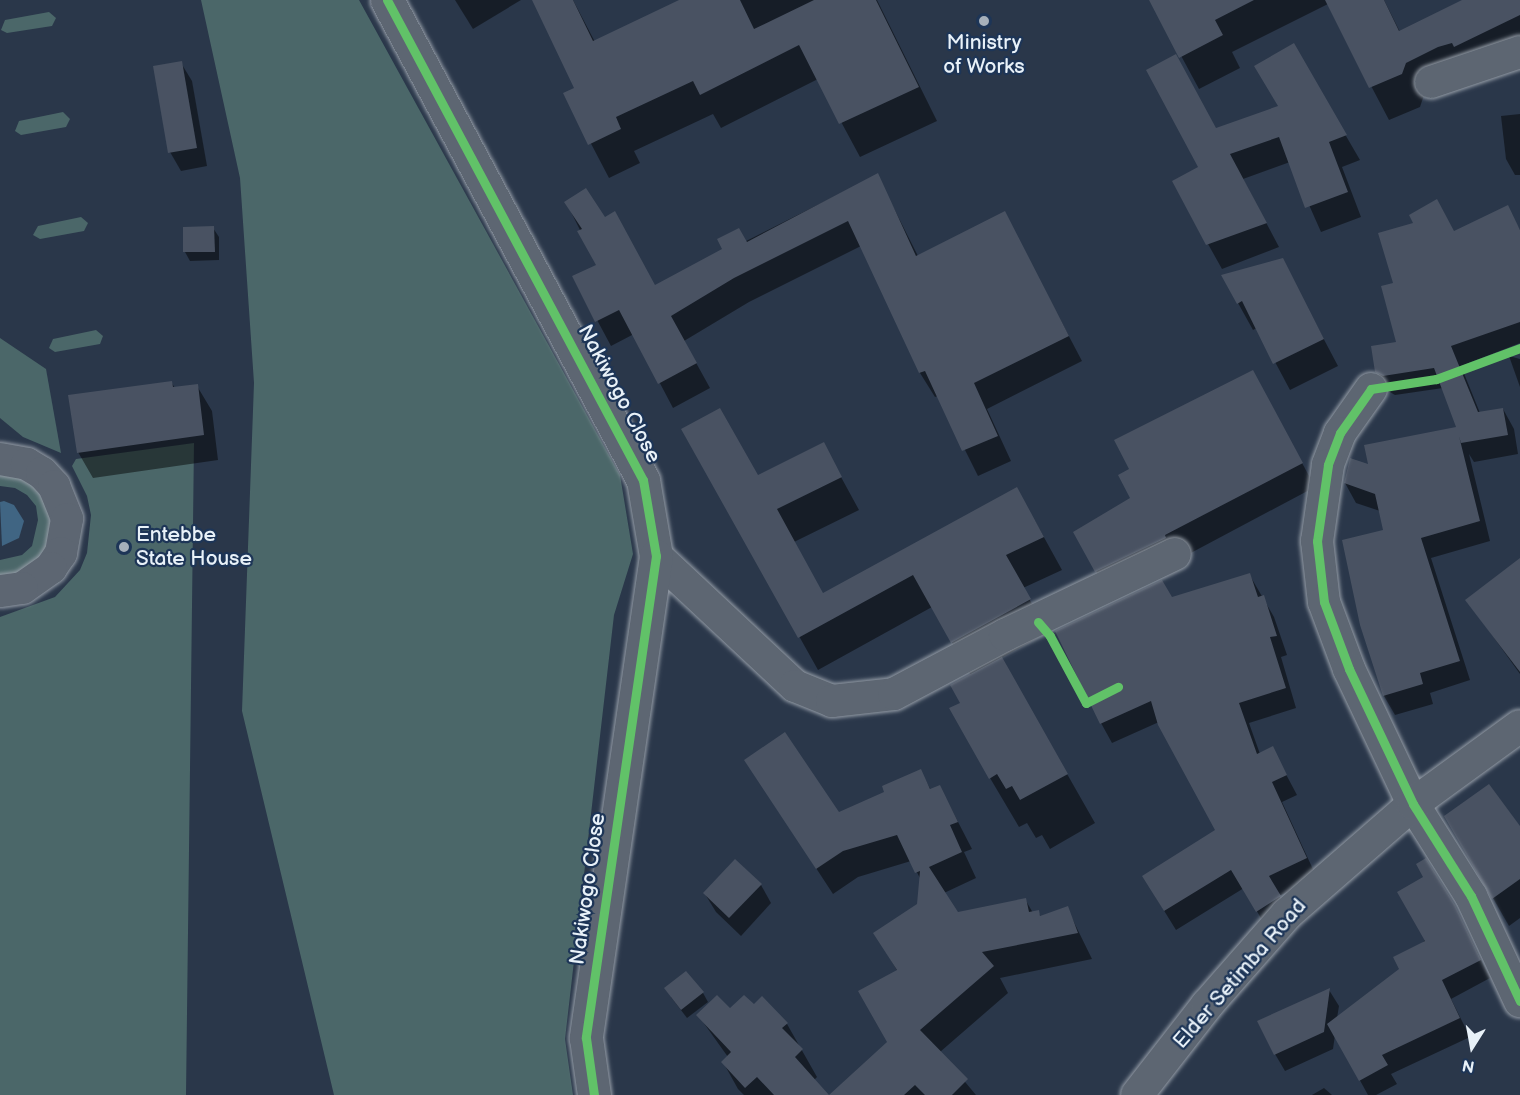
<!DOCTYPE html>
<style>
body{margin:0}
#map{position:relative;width:1520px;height:1095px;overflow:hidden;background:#2a374a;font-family:"Balsamiq Sans",sans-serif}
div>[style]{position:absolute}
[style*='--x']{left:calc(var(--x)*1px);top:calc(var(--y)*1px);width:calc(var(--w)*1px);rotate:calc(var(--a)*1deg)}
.green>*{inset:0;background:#4b6769}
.water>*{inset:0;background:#406583}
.shadow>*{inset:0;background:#0007}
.building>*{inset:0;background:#495262}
.roads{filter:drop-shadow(0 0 2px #959da7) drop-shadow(0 0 2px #959da7)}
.minor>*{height:32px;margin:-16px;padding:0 16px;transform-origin:16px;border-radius:16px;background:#5d6672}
.tertiary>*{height:33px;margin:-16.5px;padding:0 16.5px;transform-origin:16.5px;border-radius:16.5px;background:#5d6672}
.cycleway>*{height:9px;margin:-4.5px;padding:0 4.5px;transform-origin:4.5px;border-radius:4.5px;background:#61c268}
.dots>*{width:16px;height:16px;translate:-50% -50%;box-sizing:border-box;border:3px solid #1d3557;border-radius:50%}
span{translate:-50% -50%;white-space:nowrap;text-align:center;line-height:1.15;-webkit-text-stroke:4.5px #1d3557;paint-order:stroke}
.poi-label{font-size:21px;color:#e8f1f8}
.left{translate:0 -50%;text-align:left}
.street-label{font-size:21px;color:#e8f1f8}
.north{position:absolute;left:1442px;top:1017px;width:60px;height:60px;-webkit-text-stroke:4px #1d3557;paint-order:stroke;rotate:191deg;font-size:16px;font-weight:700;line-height:24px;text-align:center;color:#e8f1f8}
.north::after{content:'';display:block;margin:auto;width:21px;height:27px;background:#e8f1f8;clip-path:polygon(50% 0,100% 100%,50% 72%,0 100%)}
</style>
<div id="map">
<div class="green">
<i style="clip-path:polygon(201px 0,359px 0,620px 475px,633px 554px,614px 615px,565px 1039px,573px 1095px,334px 1095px,242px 711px,254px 383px,240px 178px)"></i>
<i style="clip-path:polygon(49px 12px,56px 18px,52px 26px,7px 33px,1px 30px,5px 20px)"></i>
<i style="clip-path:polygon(63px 112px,70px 119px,66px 127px,21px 135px,15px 131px,19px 121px)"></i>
<i style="clip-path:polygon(81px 217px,88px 223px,84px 231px,40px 239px,33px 235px,38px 226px)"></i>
<i style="clip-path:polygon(96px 330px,103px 336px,100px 344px,55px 352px,49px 348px,53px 339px)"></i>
<i style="clip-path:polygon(0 338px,46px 369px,61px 453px,23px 437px,0 418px)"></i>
<i style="clip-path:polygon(194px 443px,186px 1095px,0 1095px,0 617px,55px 597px,80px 570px,87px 553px,91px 515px,87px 496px,72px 466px,76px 459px)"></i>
<i style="clip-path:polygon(10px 473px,35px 487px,47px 507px,51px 525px,45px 549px,34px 564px,13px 575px,0 575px,0 560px,22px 555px,32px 546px,38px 520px,36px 506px,27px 495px,15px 488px,0 486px,0 474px)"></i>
</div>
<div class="water">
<i style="clip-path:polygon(4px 501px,14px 505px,24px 521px,19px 538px,2px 546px,0 502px)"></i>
</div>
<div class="shadow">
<i style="clip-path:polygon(455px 0,521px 0,473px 29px)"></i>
<i style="clip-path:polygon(533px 0,573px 0,595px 42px,682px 0,877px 0,937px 121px,860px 157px,818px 79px,721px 128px,713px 114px,634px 151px,640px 163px,609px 178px,565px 94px,576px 89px)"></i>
<i style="clip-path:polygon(1151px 0,1384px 0,1400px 32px,1466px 0,1520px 0,1520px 56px,1424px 95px,1420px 107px,1389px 120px,1328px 4px,1232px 52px,1240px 68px,1199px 89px)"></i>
<i style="clip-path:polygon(1293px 45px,1360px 160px,1342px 167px,1361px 217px,1321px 232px,1290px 162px,1243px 179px,1279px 247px,1222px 269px,1208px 244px,1200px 168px,1216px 130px,1280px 107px)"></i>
<i style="clip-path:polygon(181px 63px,192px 81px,207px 166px,181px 171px,170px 152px)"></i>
<i style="clip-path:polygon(1520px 114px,1520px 175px,1515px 175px,1506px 159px,1501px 116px)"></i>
<i style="clip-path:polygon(877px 175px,918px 256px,1004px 213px,1082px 361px,987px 409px,1011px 461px,978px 476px,938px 396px,935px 397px,920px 373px,861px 246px,749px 302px,684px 341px,710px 388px,673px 408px,634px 334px,611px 346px,574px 277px,598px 266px,566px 202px,655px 287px)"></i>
<i style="clip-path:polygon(1507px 207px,1520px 230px,1520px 343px,1461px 366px,1480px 413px,1503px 409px,1514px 429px,1518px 454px,1474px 462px,1469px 454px,1490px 541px,1431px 558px,1470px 680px,1430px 693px,1433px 704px,1395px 715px,1384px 696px,1353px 589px,1385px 531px,1380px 511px,1356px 503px,1345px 483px,1370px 466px,1458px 428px,1443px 388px,1395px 395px,1388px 391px,1377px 371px,1398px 343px,1395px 284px,1454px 233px)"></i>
<i style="clip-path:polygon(213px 228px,219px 237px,219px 260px,190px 261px,185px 252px)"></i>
<i style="clip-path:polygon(1282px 260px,1338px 366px,1290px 390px,1257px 328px,1253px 330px,1238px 303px)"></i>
<i style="clip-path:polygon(1509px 356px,1520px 359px,1520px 387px)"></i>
<i style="clip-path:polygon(171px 382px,175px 388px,197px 386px,212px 411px,218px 460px,93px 478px,78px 452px)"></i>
<i style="clip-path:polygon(1266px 396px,1315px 487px,1110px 596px,1075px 532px,1132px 499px,1131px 470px)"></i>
<i style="clip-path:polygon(683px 429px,758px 477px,823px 444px,859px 510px,794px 542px,823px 595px,1035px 521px,1062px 570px,1023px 588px,1048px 632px,1001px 658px,1095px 823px,1050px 849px,1042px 835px,1036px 838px,1027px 823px,1019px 827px,990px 778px,962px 703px,971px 676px,932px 607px,818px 670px)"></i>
<i style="clip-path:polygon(1520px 560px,1520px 674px,1467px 600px)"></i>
<i style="clip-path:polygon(1249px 574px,1274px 617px,1287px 655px,1281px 657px,1296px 708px,1249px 723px,1260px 754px,1272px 748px,1297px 795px,1282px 802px,1317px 878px,1279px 896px,1291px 916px,1268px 931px,1244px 888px,1176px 930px,1155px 896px,1217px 831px,1159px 722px,1112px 743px,1101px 723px,1172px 599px)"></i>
<i style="clip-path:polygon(746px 761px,838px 814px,886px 793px,920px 771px,931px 790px,940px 787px,972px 849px,964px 852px,976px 878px,944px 893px,958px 913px,1025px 899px,1033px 913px,1038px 912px,1041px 917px,1067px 908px,1092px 959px,1000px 978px,1008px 993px,940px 1052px,976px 1095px,831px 1095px,888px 1042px,898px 972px,875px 933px,918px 905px,921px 880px,911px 861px,858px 877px,833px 894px)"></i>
<i style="clip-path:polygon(1446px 816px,1520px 829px,1520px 918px,1509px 926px)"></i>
<i style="clip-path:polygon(761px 885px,771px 903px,741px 936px,716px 912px,705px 894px)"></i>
<i style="clip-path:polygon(1454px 905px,1490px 978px,1451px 999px,1470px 1037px,1391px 1074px,1397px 1084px,1376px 1095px,1368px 1095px,1335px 1035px,1333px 1049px,1285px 1071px,1275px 1054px,1329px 990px,1339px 1006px,1337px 1018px,1401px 969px)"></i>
<i style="clip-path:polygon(703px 993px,708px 1002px,687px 1018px,671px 997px)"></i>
<i style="clip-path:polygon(754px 1006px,787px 1024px,817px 1077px,814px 1080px,828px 1095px,744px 1095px,738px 1089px,723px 1062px,728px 1057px,698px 1015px)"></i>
<i style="clip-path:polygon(1324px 1088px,1332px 1095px,1312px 1095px)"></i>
</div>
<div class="building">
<i style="clip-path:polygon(532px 0,573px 0,593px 41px,679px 0,740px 0,754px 29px,814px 0,876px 0,919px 87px,839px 124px,799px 45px,700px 95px,693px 81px,616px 117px,621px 129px,588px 145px,563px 93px,574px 88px)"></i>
<i style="clip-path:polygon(1149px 0,1254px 0,1215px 20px,1223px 35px,1179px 58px)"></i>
<i style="clip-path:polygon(1325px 0,1384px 0,1399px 31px,1462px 0,1520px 0,1520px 15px,1454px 47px,1452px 43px,1438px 47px,1406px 63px,1402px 74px,1369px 88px)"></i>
<i style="clip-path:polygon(1294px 43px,1347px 135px,1329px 142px,1348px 192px,1305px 208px,1279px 137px,1230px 154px,1267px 223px,1206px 245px,1172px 181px,1198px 167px,1146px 70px,1176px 54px,1216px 128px,1278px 106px,1254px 66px)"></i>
<i style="clip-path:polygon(182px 61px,197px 148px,168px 153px,153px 66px)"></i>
<i style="clip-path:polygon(878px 173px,916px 256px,1005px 211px,1069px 336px,974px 383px,998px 436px,962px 451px,925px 371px,919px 373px,848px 221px,734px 278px,671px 316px,697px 363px,658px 384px,619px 310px,595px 322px,572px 276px,596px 265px,577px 231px,582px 229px,564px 202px,586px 188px,605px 217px,615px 211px,655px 285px,722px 249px,717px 239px,739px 228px,747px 242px)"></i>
<i style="clip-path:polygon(1437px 199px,1454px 231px,1508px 205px,1520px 230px,1520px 322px,1451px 346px,1478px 412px,1503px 408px,1508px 435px,1461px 443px,1459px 436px,1480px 521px,1421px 538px,1460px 661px,1420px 673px,1423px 684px,1383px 696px,1360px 625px,1342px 540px,1383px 530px,1375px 494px,1344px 483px,1350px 458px,1368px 464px,1364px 445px,1456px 427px,1434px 368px,1383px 376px,1375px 372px,1371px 346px,1396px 342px,1381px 286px,1393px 283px,1378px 233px,1413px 223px,1409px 215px)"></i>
<i style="clip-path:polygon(214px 226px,215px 252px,183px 252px,183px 227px)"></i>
<i style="clip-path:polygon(1283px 258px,1324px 339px,1273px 364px,1242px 301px,1237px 304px,1221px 275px)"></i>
<i style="clip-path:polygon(1253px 370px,1303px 463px,1165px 535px,1166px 538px,1095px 572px,1073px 532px,1130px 498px,1118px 475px,1129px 469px,1114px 440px)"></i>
<i style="clip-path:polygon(172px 381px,173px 387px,198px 384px,204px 435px,77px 453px,68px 395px)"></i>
<i style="clip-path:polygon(720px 408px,758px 475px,824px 442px,842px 477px,777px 509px,823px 593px,1017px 487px,1044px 537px,1006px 555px,1031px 599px,951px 643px,913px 575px,798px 638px,681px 429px)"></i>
<i style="clip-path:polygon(1520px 558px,1520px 672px,1465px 600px)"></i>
<i style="clip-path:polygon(1250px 573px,1258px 597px,1264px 595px,1277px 636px,1270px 637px,1286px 688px,1239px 703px,1257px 754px,1273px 746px,1287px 775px,1272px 782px,1307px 858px,1269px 876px,1281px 896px,1256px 912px,1231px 870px,1164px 911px,1142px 876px,1215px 830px,1158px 725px,1151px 701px,1100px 724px,1055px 631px,1162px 580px,1172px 597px)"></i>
<i style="clip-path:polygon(1002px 657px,1068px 774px,1020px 800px,1012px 786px,1006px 789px,997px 774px,989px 779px,949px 708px,960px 703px,950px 685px)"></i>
<i style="clip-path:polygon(785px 732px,839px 812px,884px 792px,882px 786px,921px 769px,930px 789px,940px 785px,958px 822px,950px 825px,962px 852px,929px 867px,958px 912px,1026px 898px,1029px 912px,1039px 910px,1040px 916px,1068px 906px,1078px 933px,982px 952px,994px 966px,920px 1030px,968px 1079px,952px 1095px,925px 1095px,915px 1085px,904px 1095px,774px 1095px,757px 1077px,745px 1088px,721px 1062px,731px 1052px,696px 1015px,717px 995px,730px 1008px,744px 995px,754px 1004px,762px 996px,788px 1023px,782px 1028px,803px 1049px,795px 1057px,829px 1095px,887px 1042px,858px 991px,897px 970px,873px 933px,917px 904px,920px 871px,915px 873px,897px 835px,843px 851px,816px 869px,744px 760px)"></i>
<i style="clip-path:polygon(1489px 784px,1520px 826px,1520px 879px,1492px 899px,1444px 816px)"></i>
<i style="clip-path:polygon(1426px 858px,1455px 905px,1481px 960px,1442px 980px,1460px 1018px,1382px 1055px,1388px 1065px,1359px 1081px,1327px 1024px,1399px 969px,1393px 957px,1425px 941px,1397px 892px,1423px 877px,1416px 864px)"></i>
<i style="clip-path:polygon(735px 859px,762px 884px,729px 918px,703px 893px)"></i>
<i style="clip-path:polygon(686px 971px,704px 992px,681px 1010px,664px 988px)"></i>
<i style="clip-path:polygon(1330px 988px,1324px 1032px,1274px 1055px,1257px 1021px)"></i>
</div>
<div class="roads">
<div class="minor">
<i style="--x:1431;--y:82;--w:94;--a:-18.6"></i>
<i style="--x:1371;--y:389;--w:54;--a:125.2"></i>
<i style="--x:1340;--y:433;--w:34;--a:111"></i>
<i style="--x:1328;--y:465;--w:77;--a:98.2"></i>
<i style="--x:1317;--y:541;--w:61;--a:83.5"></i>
<i style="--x:1324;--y:602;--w:72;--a:69.5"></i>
<i style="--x:1349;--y:669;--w:149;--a:64.6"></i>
<i style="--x:1413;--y:804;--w:109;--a:57.8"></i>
<i style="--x:1471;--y:896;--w:116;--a:65"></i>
<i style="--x:0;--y:459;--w:27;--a:10"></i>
<i style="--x:27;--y:464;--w:17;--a:31"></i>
<i style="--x:42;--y:473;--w:18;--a:47"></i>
<i style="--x:54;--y:486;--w:35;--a:68"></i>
<i style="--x:67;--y:519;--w:35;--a:100"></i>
<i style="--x:61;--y:553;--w:18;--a:124"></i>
<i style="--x:51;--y:568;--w:35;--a:145"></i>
<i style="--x:22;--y:588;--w:22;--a:172"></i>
<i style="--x:656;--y:556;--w:190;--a:43.1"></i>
<i style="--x:795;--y:686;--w:40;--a:22"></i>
<i style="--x:832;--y:701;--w:62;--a:-6.4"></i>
<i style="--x:894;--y:694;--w:126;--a:-28"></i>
<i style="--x:1005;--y:635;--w:188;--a:-25.5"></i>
<i style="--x:1137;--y:1095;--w:114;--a:-52.1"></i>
<i style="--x:1207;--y:1005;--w:121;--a:-48.7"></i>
<i style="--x:1287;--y:914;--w:167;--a:-41.1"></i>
<i style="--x:1413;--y:804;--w:132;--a:-36.1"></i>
</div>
<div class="tertiary">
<i style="--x:387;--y:0;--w:544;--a:61.93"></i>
<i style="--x:643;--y:480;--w:77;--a:80.3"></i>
<i style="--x:656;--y:556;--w:487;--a:98.3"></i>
<i style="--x:586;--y:1038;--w:58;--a:82"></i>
</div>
</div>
<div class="cycleway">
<i style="--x:387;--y:0;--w:544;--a:61.93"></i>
<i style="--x:643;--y:480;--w:77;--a:80.3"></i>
<i style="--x:656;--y:556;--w:487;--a:98.3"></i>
<i style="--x:586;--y:1038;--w:58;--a:82"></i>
<i style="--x:1520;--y:348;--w:90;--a:159.7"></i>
<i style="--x:1436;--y:379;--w:66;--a:171.3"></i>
<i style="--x:1371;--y:389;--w:54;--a:125.2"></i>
<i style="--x:1340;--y:433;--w:34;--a:111"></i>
<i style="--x:1328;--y:465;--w:77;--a:98.2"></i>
<i style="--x:1317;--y:541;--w:61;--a:83.5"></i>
<i style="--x:1324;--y:602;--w:72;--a:69.5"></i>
<i style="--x:1349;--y:669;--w:149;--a:64.6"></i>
<i style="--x:1413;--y:804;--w:109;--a:57.8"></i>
<i style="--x:1471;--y:896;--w:116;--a:65"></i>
<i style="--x:1038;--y:622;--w:18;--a:49"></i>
<i style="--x:1050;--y:636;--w:76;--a:61.8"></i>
<i style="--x:1086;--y:703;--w:36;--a:-27"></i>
</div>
<div class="dots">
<i style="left:984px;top:21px;background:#a6b0bb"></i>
<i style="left:124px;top:547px;background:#a6b0bb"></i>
</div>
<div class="poi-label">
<span style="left:984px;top:55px">Ministry<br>of Works</span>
<span class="left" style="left:136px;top:547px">Entebbe<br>State House</span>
</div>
<div class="street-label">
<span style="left:619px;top:394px;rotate:62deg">Nakiwogo Close</span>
<span style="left:588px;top:889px;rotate:-82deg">Nakiwogo Close</span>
<span style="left:1240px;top:974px;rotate:-49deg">Elder Setimba Road</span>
</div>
<div class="north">N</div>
</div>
